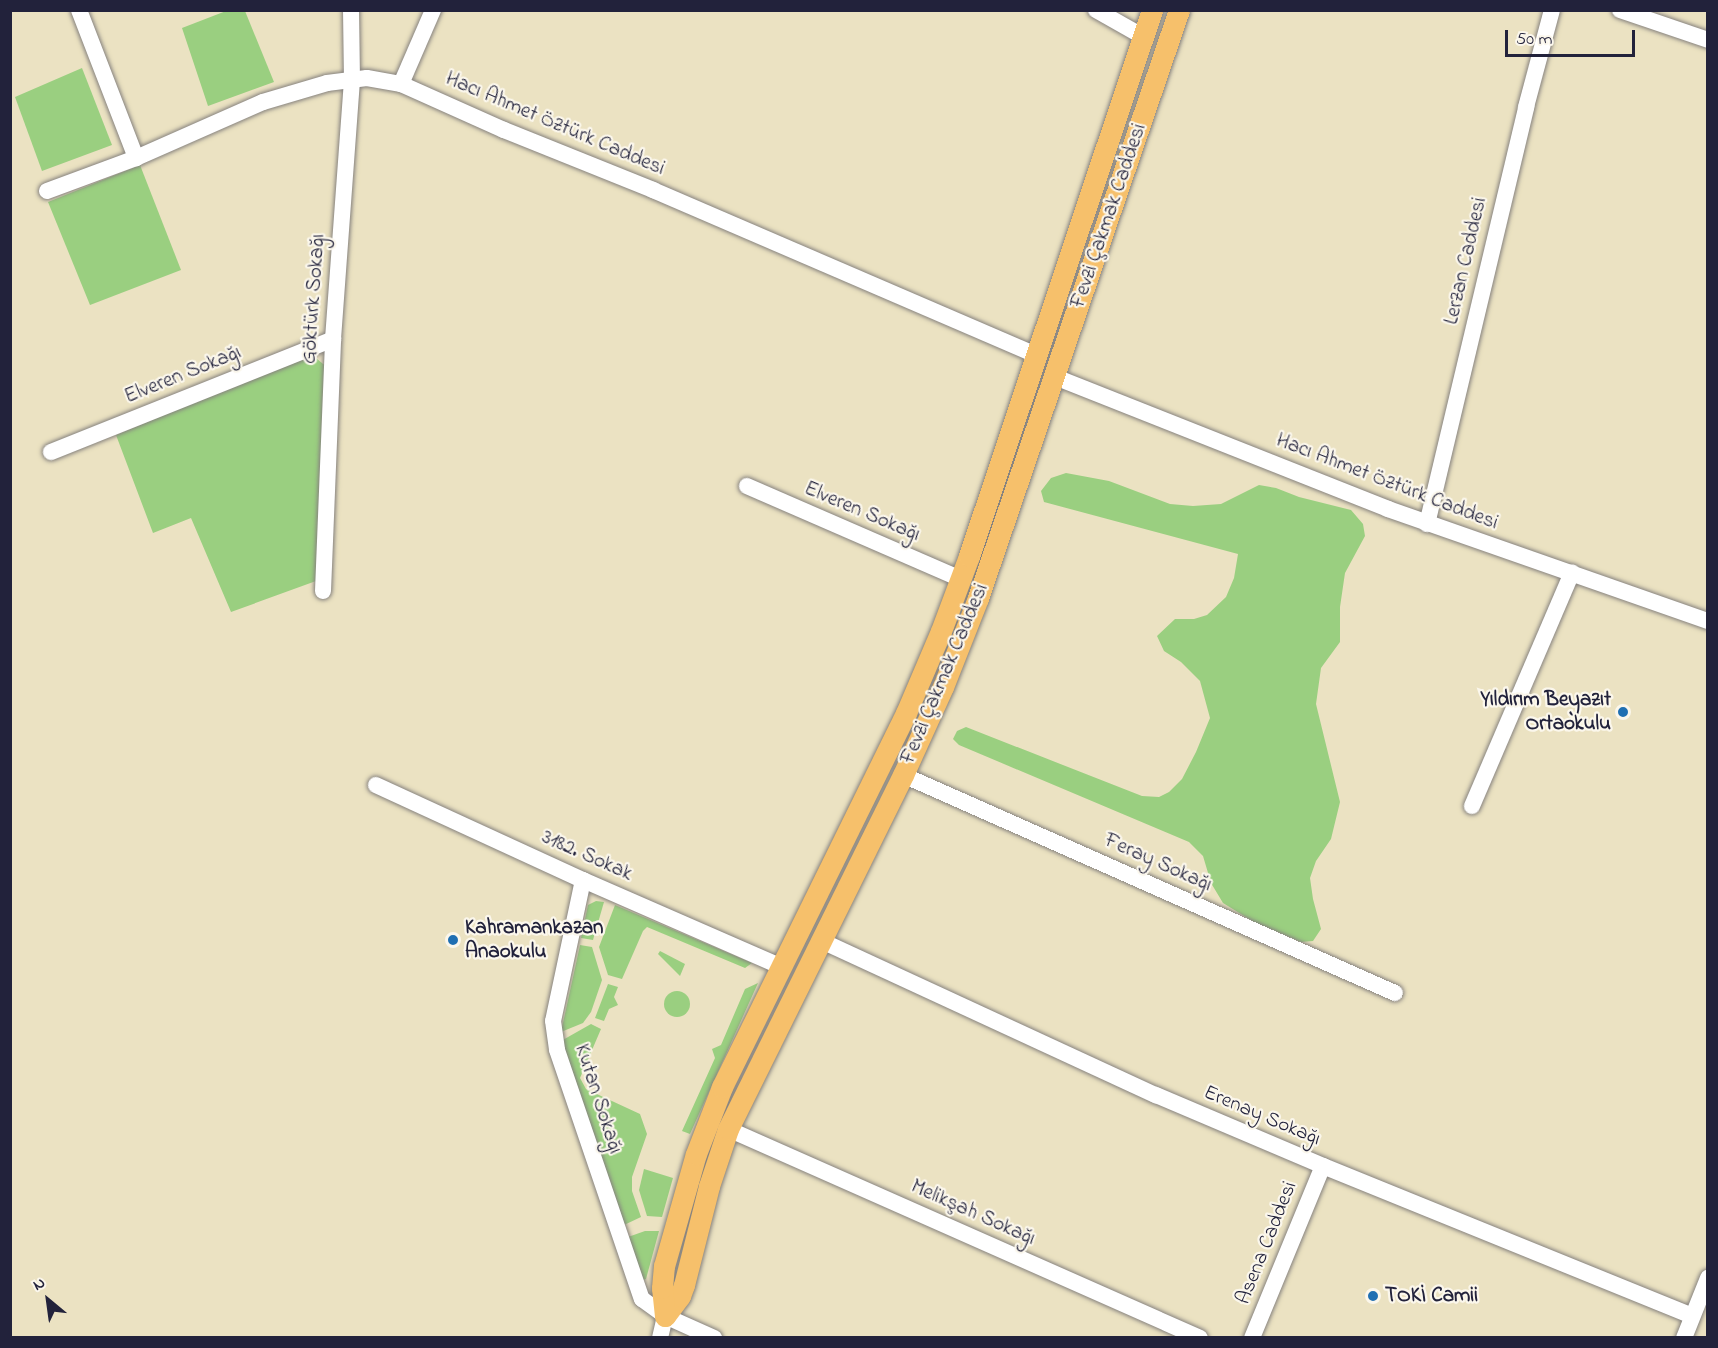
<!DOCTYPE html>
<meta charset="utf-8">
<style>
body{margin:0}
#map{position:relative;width:1718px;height:1348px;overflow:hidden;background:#ebe2c2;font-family:"Indie Flower",sans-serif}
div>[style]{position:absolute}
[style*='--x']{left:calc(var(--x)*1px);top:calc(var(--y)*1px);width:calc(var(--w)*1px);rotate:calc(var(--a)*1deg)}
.green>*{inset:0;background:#9acf80}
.round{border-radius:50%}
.roads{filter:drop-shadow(0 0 2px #86827e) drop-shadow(0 0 2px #86827e)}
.minor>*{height:16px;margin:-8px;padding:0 8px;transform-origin:8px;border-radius:8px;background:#fff}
.major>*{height:21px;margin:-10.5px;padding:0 10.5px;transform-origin:10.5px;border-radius:10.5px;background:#f6c06b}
.dots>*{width:16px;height:16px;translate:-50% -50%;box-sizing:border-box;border:3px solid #fbf7ec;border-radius:50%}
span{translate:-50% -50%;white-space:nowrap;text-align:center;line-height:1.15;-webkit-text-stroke:4.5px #fbf7ec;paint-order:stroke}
.street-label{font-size:21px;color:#22223b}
.poi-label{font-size:21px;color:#22223b;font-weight:700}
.right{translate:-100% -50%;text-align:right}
.left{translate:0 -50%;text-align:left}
.frame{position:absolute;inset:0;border:12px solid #22223b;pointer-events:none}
.north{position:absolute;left:18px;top:1270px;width:60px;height:60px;-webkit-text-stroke:4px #fbf7ec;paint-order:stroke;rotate:331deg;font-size:16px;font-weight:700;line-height:24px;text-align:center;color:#22223b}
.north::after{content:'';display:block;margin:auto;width:21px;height:27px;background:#22223b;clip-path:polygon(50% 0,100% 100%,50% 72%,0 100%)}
.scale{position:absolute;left:1505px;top:30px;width:130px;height:27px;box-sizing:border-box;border:3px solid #22223b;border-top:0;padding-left:8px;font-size:18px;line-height:21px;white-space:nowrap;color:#22223b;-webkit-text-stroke:4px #fbf7ec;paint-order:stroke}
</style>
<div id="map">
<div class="green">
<i style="clip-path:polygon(226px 11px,245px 11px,274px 82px,208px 106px,182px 28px)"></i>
<i style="clip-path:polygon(82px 68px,112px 145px,42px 171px,15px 97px)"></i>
<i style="clip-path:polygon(140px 165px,181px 270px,90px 305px,48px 202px)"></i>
<i style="clip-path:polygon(311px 354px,328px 368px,316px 581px,231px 612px,191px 518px,153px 533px,116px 435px)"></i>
<i style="clip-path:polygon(1066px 473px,1109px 481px,1170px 504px,1193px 506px,1221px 504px,1259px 485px,1276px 488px,1299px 497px,1351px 510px,1363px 524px,1365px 536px,1345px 573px,1340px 607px,1340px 642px,1321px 668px,1316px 704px,1340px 802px,1331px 839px,1316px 861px,1310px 878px,1313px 899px,1321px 929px,1313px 941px,1301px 942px,1254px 922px,1223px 903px,1211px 883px,1203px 856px,1189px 842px,959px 745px,953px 739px,957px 731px,966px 727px,1142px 796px,1159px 797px,1169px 792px,1182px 779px,1196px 752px,1210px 718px,1200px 681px,1181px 662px,1164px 651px,1157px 636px,1175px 619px,1194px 619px,1207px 615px,1226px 597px,1234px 578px,1238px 554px,1044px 502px,1041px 491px,1051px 478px)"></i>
<i style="clip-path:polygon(596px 901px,604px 902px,593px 940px,581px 938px,588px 905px)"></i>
<i style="clip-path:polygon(615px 905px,752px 963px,745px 968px,647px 927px,643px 931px,622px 979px,608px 975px,599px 947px)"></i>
<i style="clip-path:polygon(580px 945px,592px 947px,602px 980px,591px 1012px,583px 1023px,561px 1032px)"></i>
<i style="clip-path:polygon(660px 951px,685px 964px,680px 976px,658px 954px)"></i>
<i style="clip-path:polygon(758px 983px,690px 1134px,682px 1131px,715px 1058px,712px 1049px,721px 1045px,745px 989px)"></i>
<i style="clip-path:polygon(608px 984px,618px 987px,614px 997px,618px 1005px,609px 1009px,604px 1021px,595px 1018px)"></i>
<i class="round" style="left:664px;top:991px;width:26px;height:26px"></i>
<i style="clip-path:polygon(591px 1024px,601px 1029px,580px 1078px,586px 1089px,640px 1114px,647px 1134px,632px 1177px,632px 1191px,641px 1217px,624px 1225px,561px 1041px)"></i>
<i style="clip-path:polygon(644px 1169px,673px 1178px,662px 1217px,647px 1216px,639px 1190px)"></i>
<i style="clip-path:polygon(645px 1231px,659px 1231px,646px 1279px,643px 1280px,628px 1237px)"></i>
</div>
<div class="roads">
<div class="minor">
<i style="--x:79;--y:10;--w:159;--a:68.9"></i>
<i style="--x:1096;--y:10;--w:55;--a:29.4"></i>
<i style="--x:1620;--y:10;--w:93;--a:18.8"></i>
<i style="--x:401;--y:84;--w:81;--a:-66.6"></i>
<i style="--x:47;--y:191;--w:95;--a:-20.3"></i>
<i style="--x:136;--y:158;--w:139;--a:-23.8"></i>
<i style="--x:263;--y:102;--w:67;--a:-16.5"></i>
<i style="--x:327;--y:83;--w:40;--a:-7.1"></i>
<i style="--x:367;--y:78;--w:35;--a:10"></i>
<i style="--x:401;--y:84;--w:113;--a:24.1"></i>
<i style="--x:504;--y:130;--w:161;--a:21.9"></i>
<i style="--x:653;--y:190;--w:417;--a:23.3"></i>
<i style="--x:1055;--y:377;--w:358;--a:21.6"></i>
<i style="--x:1388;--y:509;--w:339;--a:19.3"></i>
<i style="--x:51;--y:452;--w:304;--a:-21.8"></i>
<i style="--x:747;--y:486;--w:233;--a:23.5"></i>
<i style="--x:1427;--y:524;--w:429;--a:-76.6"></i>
<i style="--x:1526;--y:107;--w:100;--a:-75"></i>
<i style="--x:323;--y:591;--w:252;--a:-87.7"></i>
<i style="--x:333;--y:339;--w:259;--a:-85.8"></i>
<i style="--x:352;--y:81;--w:71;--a:-90.8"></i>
<i style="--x:903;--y:775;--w:538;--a:23.9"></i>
<i style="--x:376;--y:785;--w:228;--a:24.7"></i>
<i style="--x:583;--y:880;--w:215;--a:23.6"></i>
<i style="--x:1472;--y:806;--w:254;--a:-66.8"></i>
<i style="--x:583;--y:880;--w:144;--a:102"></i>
<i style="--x:553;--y:1021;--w:29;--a:82"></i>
<i style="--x:557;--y:1050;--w:263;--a:71.2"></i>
<i style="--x:642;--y:1299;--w:29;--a:36"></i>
<i style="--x:665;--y:1316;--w:54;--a:24.2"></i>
<i style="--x:822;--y:941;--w:368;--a:24.8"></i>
<i style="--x:1156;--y:1095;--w:181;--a:23"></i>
<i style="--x:1323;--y:1166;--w:398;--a:22.1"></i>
<i style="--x:728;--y:1129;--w:516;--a:23.88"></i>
<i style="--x:660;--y:1338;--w:23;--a:-77"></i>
<i style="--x:1252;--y:1338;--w:186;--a:-67.6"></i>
<i style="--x:1684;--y:1338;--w:65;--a:-68.2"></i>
</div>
<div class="major">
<i style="--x:665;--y:1316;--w:25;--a:-53"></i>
<i style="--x:680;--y:1296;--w:12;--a:-70"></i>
<i style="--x:684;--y:1285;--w:102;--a:-75.8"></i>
<i style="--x:709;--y:1186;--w:60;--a:-71.6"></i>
<i style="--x:728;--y:1129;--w:395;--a:-63.7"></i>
<i style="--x:903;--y:775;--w:97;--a:-65.6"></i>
<i style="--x:943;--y:687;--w:96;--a:-68.5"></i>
<i style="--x:978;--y:598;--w:621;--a:-71.13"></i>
<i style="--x:665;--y:1316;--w:28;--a:-96"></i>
<i style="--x:662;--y:1288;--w:22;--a:-85"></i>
<i style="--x:664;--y:1266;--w:116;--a:-74.1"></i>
<i style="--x:696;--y:1154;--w:72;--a:-68.8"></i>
<i style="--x:722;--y:1087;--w:417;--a:-63.8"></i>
<i style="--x:906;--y:713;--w:89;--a:-66.9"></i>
<i style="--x:941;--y:631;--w:80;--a:-69.5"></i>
<i style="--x:969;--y:556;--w:576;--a:-71.47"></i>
</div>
</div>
<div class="dots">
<i style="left:1623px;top:712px;background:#1f6fb2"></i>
<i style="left:453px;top:940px;background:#1f6fb2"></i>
<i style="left:1373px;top:1296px;background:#1f6fb2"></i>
</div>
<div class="street-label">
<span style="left:555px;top:124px;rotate:23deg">Hacı Ahmet Öztürk Caddesi</span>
<span style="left:1109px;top:216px;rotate:-71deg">Fevzi Çakmak Caddesi</span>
<span style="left:1466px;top:261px;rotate:-77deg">Lerzan Caddesi</span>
<span style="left:314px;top:299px;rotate:-86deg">Göktürk Sokağı</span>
<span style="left:183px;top:375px;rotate:-22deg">Elveren Sokağı</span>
<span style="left:1387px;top:482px;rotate:21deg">Hacı Ahmet Öztürk Caddesi</span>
<span style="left:862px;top:512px;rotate:23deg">Elveren Sokağı</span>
<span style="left:945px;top:674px;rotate:-67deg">Fevzi Çakmak Caddesi</span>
<span style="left:587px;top:856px;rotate:24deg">3182. Sokak</span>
<span style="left:1158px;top:863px;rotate:24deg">Feray Sokağı</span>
<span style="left:598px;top:1099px;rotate:72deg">Kutan Sokağı</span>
<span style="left:1262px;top:1116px;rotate:23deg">Erenay Sokağı</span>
<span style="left:973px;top:1213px;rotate:24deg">Melikşah Sokağı</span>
<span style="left:1267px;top:1243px;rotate:-68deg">Asena Caddesi</span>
</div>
<div class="poi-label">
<span class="right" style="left:1611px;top:712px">Yıldırım Beyazıt<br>Ortaokulu</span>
<span class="left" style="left:465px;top:940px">Kahramankazan<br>Anaokulu</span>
<span class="left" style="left:1385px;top:1296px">TOKİ Camii</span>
</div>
<div class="frame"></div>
<div class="north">N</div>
<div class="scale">50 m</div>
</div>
